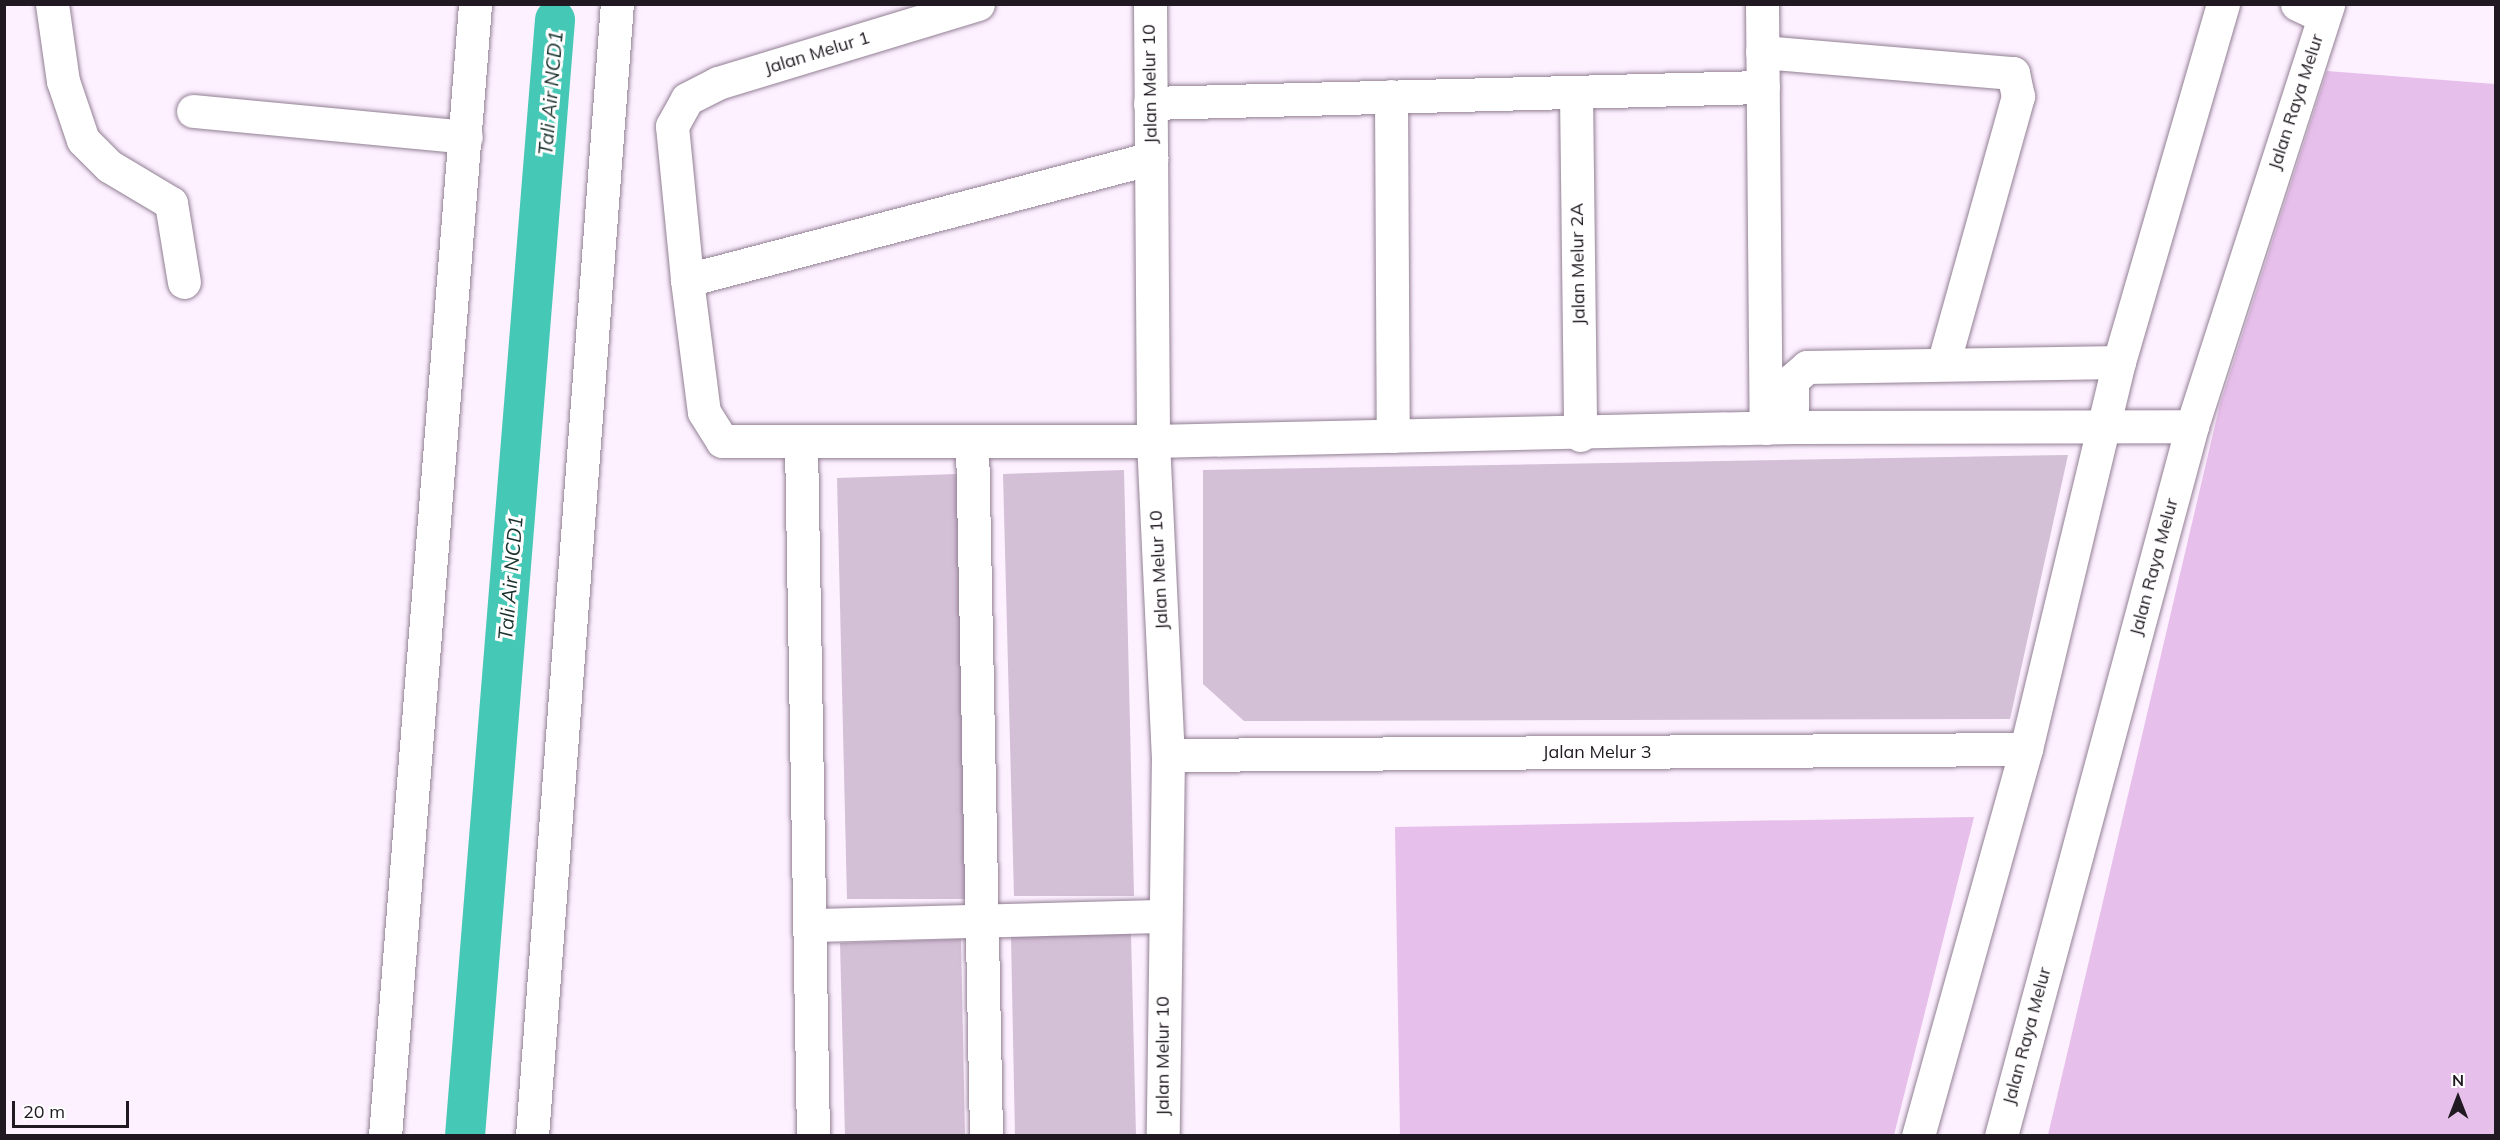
<!DOCTYPE html>
<style>
body{margin:0}
#map{position:relative;width:2500px;height:1140px;overflow:hidden;background:#fdf0ff;font-family:Mulish,sans-serif}
div>[style]{position:absolute}
[style*='--x']{left:calc(var(--x)*1px);top:calc(var(--y)*1px);width:calc(var(--w)*1px);rotate:calc(var(--a)*1deg)}
.green>*{inset:0;background:#e6bfea}
.canal>*{height:40px;margin:-20px;padding:0 20px;transform-origin:20px;border-radius:20px;background:#45c8b6}
.building>*{inset:0;background:#d3bfd6}
.roads{filter:drop-shadow(0 0 2px #927f94) drop-shadow(0 0 2px #927f94)}
.minor>*{height:33px;margin:-16.5px;padding:0 16.5px;transform-origin:16.5px;border-radius:16.5px;background:#fff}
span{translate:-50% -50%;white-space:nowrap;text-align:center;line-height:1.15;-webkit-text-stroke:6px #fff;paint-order:stroke}
.street-label{font-size:18px;color:#201921}
.water-label{font-size:20px;color:#1a312d;font-style:italic}
.frame{position:absolute;inset:0;border:6px solid #201921;pointer-events:none}
.north{position:absolute;left:2428px;top:1068px;width:60px;height:60px;-webkit-text-stroke:4px #fff;paint-order:stroke;rotate:0deg;font-size:16px;font-weight:700;line-height:24px;text-align:center;color:#201921}
.north::after{content:'';display:block;margin:auto;width:21px;height:27px;background:#201921;clip-path:polygon(50% 0,100% 100%,50% 72%,0 100%)}
.scale{position:absolute;left:12px;top:1101px;width:117px;height:27px;box-sizing:border-box;border:3px solid #201921;border-top:0;padding-left:8px;font-size:18px;line-height:21px;white-space:nowrap;color:#201921;-webkit-text-stroke:4px #fff;paint-order:stroke}
</style>
<div id="map">
<div class="green">
<i style="clip-path:polygon(2327px 71px,2495px 84px,2495px 1135px,2048px 1135px,2220px 404px)"></i>
<i style="clip-path:polygon(1974px 817px,1894px 1135px,1400px 1135px,1395px 827px)"></i>
</div>
<div class="canal">
<i style="--x:465;--y:1136;--w:1120;--a:-85.39"></i>
</div>
<div class="building">
<i style="clip-path:polygon(2068px 455px,2010px 719px,1244px 721px,1203px 684px,1203px 470px)"></i>
<i style="clip-path:polygon(1124px 470px,1134px 896px,1014px 896px,1003px 474px)"></i>
<i style="clip-path:polygon(957px 474px,967px 899px,847px 899px,837px 478px)"></i>
<i style="clip-path:polygon(1131px 934px,1136px 1136px,1015px 1136px,1011px 937px)"></i>
<i style="clip-path:polygon(961px 939px,965px 1136px,845px 1136px,840px 943px)"></i>
</div>
<div class="roads">
<div class="minor">
<i style="--x:52;--y:4;--w:78;--a:81.9"></i>
<i style="--x:63;--y:81;--w:62;--a:71.3"></i>
<i style="--x:83;--y:140;--w:37;--a:45"></i>
<i style="--x:109;--y:166;--w:72;--a:30.8"></i>
<i style="--x:171;--y:203;--w:80;--a:80.7"></i>
<i style="--x:978;--y:4;--w:272;--a:163.1"></i>
<i style="--x:718;--y:83;--w:35;--a:153"></i>
<i style="--x:687;--y:99;--w:31;--a:119"></i>
<i style="--x:672;--y:126;--w:155;--a:84.4"></i>
<i style="--x:687;--y:280;--w:133;--a:82.7"></i>
<i style="--x:704;--y:412;--w:34;--a:58"></i>
<i style="--x:722;--y:441;--w:431;--a:0"></i>
<i style="--x:1153;--y:441;--w:639;--a:-1.26"></i>
<i style="--x:1792;--y:427;--w:400;--a:-0.1"></i>
<i style="--x:1150;--y:4;--w:437;--a:89.6"></i>
<i style="--x:1153;--y:441;--w:314;--a:87.3"></i>
<i style="--x:1168;--y:755;--w:381;--a:90.8"></i>
<i style="--x:1762;--y:4;--w:424;--a:89.5"></i>
<i style="--x:2297;--y:4;--w:29;--a:25"></i>
<i style="--x:1762;--y:52;--w:252;--a:4.8"></i>
<i style="--x:2013;--y:73;--w:24;--a:78"></i>
<i style="--x:2018;--y:96;--w:278;--a:105.6"></i>
<i style="--x:1576;--y:93;--w:342;--a:89.3"></i>
<i style="--x:1391;--y:96;--w:340;--a:89.7"></i>
<i style="--x:1150;--y:103;--w:613;--a:-1.5"></i>
<i style="--x:193;--y:111;--w:274;--a:5.4"></i>
<i style="--x:687;--y:280;--w:480;--a:-14.7"></i>
<i style="--x:1792;--y:427;--w:47;--a:-90"></i>
<i style="--x:1792;--y:380;--w:20;--a:-41"></i>
<i style="--x:1807;--y:367;--w:312;--a:-0.9"></i>
<i style="--x:801;--y:442;--w:694;--a:89.01"></i>
<i style="--x:972;--y:442;--w:694;--a:88.84"></i>
<i style="--x:1168;--y:755;--w:858;--a:-0.4"></i>
<i style="--x:813;--y:925;--w:349;--a:-1.5"></i>
<i style="--x:385;--y:1136;--w:1136;--a:-85.45"></i>
<i style="--x:532;--y:1136;--w:1135;--a:-85.71"></i>
<i style="--x:1918;--y:1136;--w:402;--a:-74.4"></i>
<i style="--x:2026;--y:749;--w:398;--a:-76.5"></i>
<i style="--x:2119;--y:362;--w:373;--a:-73.8"></i>
<i style="--x:2001;--y:1136;--w:735;--a:-74.94"></i>
<i style="--x:2192;--y:426;--w:443;--a:-72.1"></i>
</div>
</div>
<div class="street-label">
<span style="left:817px;top:53px;rotate:-17deg">Jalan Melur 1</span>
<span style="left:1150px;top:84px;rotate:-91deg">Jalan Melur 10</span>
<span style="left:2296px;top:102px;rotate:-72deg">Jalan Raya Melur</span>
<span style="left:1578px;top:264px;rotate:-91deg">Jalan Melur 2A</span>
<span style="left:2154px;top:567px;rotate:-75deg">Jalan Raya Melur</span>
<span style="left:1159px;top:570px;rotate:-93deg">Jalan Melur 10</span>
<span style="left:1597px;top:752px">Jalan Melur 3</span>
<span style="left:2027px;top:1036px;rotate:-75deg">Jalan Raya Melur</span>
<span style="left:1163px;top:1056px;rotate:-90deg">Jalan Melur 10</span>
</div>
<div class="water-label">
<span style="left:550px;top:93px;rotate:-85deg">Tali Air NCD1</span>
<span style="left:510px;top:578px;rotate:-85deg">Tali Air NCD1</span>
</div>
<div class="frame"></div>
<div class="north">N</div>
<div class="scale">20 m</div>
</div>
